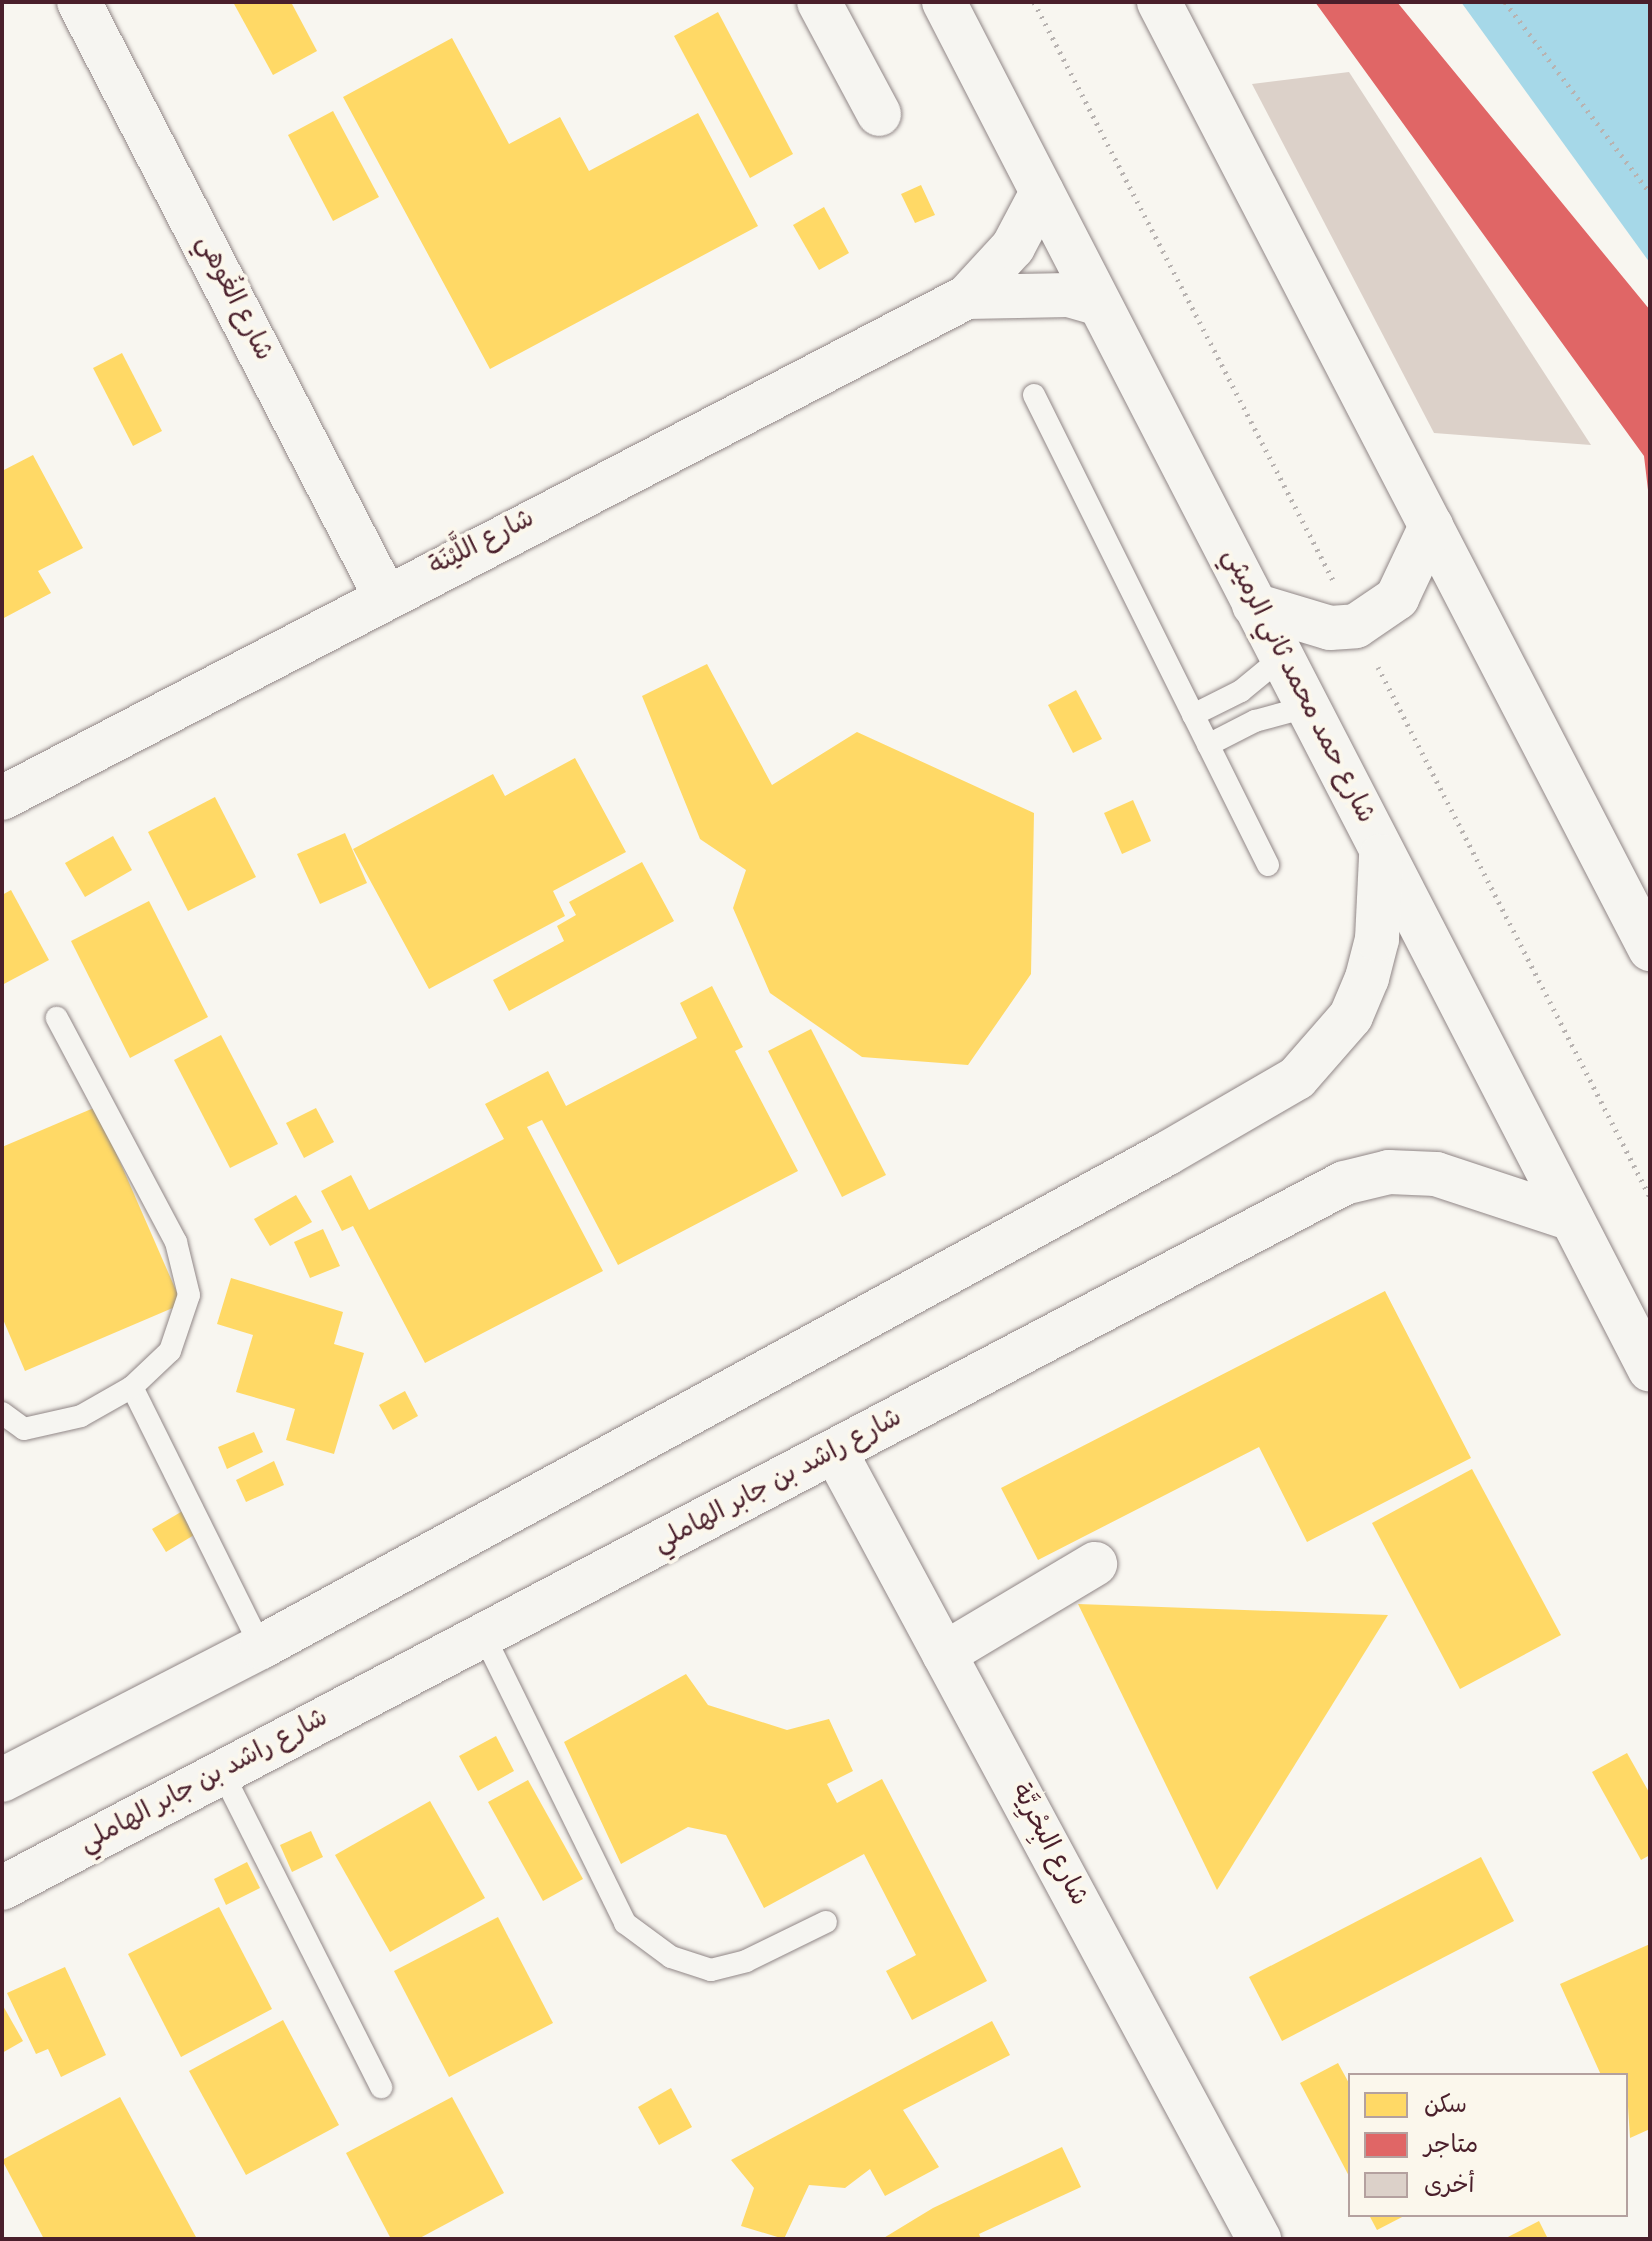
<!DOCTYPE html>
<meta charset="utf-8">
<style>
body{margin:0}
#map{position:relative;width:1652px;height:2241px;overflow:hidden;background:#f8f6f0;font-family:"Gochi Hand","Playpen Sans Arabic",sans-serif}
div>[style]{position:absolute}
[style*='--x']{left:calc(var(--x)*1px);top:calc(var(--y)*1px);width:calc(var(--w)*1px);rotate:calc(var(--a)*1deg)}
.water>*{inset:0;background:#a6d8e8}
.homes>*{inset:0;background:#ffd966}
.shops>*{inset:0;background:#e06666}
.building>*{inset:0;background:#dcd1c9}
.path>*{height:5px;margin-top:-2.5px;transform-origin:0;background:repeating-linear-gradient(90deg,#b8b3b1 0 2px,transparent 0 8px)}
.roads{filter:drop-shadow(0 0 2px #918787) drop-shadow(0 0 2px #918787)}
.lane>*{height:22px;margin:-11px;padding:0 11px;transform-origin:11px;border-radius:11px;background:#f6f5f1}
.street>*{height:44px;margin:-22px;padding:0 22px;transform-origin:22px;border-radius:22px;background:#f6f5f1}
.secondary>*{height:44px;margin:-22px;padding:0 22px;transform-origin:22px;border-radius:22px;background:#f6f5f1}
span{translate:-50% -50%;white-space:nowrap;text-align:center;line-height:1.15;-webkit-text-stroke:8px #fbf7ec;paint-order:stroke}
.street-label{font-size:26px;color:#4a1f2b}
.frame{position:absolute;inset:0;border:4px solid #4a1f2b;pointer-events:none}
.legend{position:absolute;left:1348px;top:2073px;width:280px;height:144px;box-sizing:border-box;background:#fbf7ec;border:2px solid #b4a19f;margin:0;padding:10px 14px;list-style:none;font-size:24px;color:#4a1f2b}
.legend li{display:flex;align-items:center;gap:16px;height:40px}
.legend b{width:40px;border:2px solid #b4a19f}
</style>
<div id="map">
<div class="water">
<i style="clip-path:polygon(1461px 2px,1650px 2px,1650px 263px)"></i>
</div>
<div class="homes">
<i style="clip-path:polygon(233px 2px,291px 2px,317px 51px,273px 75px)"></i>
<i style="clip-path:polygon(718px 12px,793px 154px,750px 178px,674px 36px)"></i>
<i style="clip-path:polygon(452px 38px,509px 144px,560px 117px,589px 171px,698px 113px,758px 226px,490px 369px,343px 97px)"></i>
<i style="clip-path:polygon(333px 111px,379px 197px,333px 221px,288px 135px)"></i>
<i style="clip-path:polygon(921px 185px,935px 215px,915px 223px,901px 194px)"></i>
<i style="clip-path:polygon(824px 207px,849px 253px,819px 270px,793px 225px)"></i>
<i style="clip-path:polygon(122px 353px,162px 431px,133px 446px,93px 368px)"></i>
<i style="clip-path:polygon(33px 455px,83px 548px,38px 571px,51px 593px,2px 619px,2px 471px)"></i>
<i style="clip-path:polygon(707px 664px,772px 785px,857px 732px,1034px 813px,1031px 974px,968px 1065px,862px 1057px,770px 993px,733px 908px,746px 870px,700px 839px,642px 696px)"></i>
<i style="clip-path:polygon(1076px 690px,1102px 739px,1073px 753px,1048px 705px)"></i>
<i style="clip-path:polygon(575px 758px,626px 852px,553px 891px,565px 916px,429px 989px,353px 849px,493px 774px,505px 796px)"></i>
<i style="clip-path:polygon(215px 797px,256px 877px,188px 911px,148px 832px)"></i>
<i style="clip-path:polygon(1133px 800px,1151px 841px,1122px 854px,1104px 813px)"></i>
<i style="clip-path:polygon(345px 833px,367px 883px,320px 904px,297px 854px)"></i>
<i style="clip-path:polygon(113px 836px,132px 870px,85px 897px,65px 863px)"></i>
<i style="clip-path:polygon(642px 862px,674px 921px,509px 1011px,493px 980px,564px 941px,557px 926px,576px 915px,569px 902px)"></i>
<i style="clip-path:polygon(11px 890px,49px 960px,2px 985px,2px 895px)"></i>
<i style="clip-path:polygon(149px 901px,208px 1017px,130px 1058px,71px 941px)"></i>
<i style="clip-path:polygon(712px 986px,743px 1047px,735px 1051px,798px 1171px,618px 1265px,542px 1120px,527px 1127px,603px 1271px,425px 1363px,353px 1226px,342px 1231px,321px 1191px,351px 1175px,369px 1210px,504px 1139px,485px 1104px,548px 1071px,566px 1106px,697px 1038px,680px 1003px)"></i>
<i style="clip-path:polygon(811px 1029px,886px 1175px,842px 1197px,768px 1051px)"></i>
<i style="clip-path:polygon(221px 1035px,278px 1144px,230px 1168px,174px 1060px)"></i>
<i style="clip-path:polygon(96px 1107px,182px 1304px,25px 1371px,2px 1317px,2px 1147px)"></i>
<i style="clip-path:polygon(316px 1108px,334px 1142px,304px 1158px,286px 1123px)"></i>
<i style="clip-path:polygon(296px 1195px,312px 1222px,270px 1246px,254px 1219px)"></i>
<i style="clip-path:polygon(323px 1229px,340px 1266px,310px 1278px,294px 1242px)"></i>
<i style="clip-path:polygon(231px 1278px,343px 1312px,334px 1344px,364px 1353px,334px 1454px,286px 1440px,295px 1409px,236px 1392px,253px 1335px,217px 1324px)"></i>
<i style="clip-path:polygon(1385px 1291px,1471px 1458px,1307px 1542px,1259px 1447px,1038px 1560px,1001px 1488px)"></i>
<i style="clip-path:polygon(405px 1391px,418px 1416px,393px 1430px,379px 1405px)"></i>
<i style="clip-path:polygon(254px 1432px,263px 1452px,227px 1469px,218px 1447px)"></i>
<i style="clip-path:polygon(274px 1461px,284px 1485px,246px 1502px,236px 1480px)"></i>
<i style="clip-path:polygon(1472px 1469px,1561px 1635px,1460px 1689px,1372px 1523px)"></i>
<i style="clip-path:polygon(186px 1509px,199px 1532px,166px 1552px,152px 1529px)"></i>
<i style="clip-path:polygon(1078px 1604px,1388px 1615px,1217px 1890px)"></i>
<i style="clip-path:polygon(686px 1674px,708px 1705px,787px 1730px,829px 1719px,853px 1771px,827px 1784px,837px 1803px,882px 1779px,987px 1981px,912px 2020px,886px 1971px,916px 1955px,864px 1854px,764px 1908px,726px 1835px,688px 1827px,621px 1864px,564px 1742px)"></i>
<i style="clip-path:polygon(496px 1736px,514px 1771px,478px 1791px,459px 1756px)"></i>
<i style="clip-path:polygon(1627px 1753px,1650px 1794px,1650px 1855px,1641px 1860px,1592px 1772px)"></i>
<i style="clip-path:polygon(528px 1780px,583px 1879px,543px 1901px,488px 1802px)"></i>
<i style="clip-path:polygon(430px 1801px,485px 1898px,390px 1952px,335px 1855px)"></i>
<i style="clip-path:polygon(311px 1831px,323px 1857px,292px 1872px,280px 1845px)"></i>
<i style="clip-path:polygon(1481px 1857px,1514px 1921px,1282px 2041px,1249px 1977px)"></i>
<i style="clip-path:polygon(247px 1862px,260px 1888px,226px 1905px,214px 1879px)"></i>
<i style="clip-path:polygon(219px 1907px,272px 2009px,181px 2057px,128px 1954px)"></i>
<i style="clip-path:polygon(498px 1917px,553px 2023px,449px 2077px,394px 1971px)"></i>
<i style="clip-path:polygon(1650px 1944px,1650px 2129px,1630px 2138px,1626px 2075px,1601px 2075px,1560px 1984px)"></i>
<i style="clip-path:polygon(65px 1967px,106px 2055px,61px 2077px,48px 2049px,36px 2054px,7px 1993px)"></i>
<i style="clip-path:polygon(2px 2004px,23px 2041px,2px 2053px)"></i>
<i style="clip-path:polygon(283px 2020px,339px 2125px,246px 2175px,189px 2071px)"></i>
<i style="clip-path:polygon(992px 2021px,1010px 2055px,903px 2110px,939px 2167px,885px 2196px,870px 2169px,845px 2188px,809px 2185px,784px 2239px,741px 2226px,754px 2188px,731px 2160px)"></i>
<i style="clip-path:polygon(1338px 2063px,1350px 2085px,1350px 2178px,1300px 2083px)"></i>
<i style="clip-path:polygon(671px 2088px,692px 2127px,659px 2145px,638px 2107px)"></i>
<i style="clip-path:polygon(120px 2097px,197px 2239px,44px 2239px,2px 2160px)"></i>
<i style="clip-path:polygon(452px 2097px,504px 2193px,418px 2239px,391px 2239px,346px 2153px)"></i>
<i style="clip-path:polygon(1062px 2147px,1081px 2187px,979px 2234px,981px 2239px,882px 2239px,933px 2208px)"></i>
<i style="clip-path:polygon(1369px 2215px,1406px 2215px,1377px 2230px)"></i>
<i style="clip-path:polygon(1539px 2221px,1548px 2239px,1504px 2239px)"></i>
</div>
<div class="shops">
<i style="clip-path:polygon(1315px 2px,1397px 2px,1650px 310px,1650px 507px,1644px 456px)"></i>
</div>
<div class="building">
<i style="clip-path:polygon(1349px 72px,1591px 445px,1434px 433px,1252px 84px)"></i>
</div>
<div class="path">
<i style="--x:1034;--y:2;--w:651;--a:62.65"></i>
<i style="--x:1505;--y:2;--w:240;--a:52.8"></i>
<i style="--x:1378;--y:667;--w:596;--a:62.83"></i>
</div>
<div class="roads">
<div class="lane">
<i style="--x:1034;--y:395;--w:525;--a:63.53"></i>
<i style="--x:1193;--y:715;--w:54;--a:-26.6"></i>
<i style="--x:1241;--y:691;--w:52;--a:-39.5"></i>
<i style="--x:1208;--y:745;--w:53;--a:-27.1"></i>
<i style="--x:1255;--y:721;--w:54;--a:-15.1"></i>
<i style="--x:132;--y:1387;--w:290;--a:63.6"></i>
<i style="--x:2;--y:1413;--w:27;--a:36"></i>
<i style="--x:24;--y:1429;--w:58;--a:-12.8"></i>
<i style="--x:81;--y:1416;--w:59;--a:-29.6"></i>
<i style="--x:132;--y:1387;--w:52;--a:-43.5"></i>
<i style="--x:170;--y:1351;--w:59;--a:-71.3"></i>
<i style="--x:189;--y:1295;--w:55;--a:-103.8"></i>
<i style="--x:176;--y:1242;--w:254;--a:-118"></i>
<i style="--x:484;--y:1636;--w:320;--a:63.8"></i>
<i style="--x:625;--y:1923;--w:57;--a:36.5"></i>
<i style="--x:671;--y:1957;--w:42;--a:18"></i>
<i style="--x:711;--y:1970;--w:36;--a:-14"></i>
<i style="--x:746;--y:1961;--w:89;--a:-26"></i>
<i style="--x:223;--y:1774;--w:351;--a:63.2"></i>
</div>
<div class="street">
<i style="--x:79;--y:2;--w:668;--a:62.74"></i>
<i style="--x:819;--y:2;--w:127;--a:61.8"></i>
<i style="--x:1159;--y:2;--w:1067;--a:62.59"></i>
<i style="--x:967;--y:297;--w:102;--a:-1.1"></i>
<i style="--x:1069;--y:295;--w:29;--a:16"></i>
<i style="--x:2;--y:798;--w:1087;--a:-27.44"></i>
<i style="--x:967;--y:297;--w:68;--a:-47.4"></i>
<i style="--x:1013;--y:247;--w:62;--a:-62.2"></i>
<i style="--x:836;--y:1453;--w:893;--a:61.71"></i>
<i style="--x:944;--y:1654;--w:176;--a:-30.8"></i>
</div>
<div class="secondary">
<i style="--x:944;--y:2;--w:1539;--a:62.7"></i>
<i style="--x:1254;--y:605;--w:79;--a:16.8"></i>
<i style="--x:1330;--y:628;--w:26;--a:-4"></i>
<i style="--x:1356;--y:626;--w:50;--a:-34.3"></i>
<i style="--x:1397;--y:598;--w:80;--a:-64.7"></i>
<i style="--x:2;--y:1780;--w:291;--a:-27.2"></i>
<i style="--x:261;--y:1647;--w:1031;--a:-28.58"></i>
<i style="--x:1166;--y:1154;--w:151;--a:-30.1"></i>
<i style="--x:1297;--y:1078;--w:82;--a:-48.9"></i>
<i style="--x:1351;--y:1016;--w:41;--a:-67.2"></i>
<i style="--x:1367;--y:978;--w:40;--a:-75.6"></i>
<i style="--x:1377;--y:939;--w:83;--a:-87.2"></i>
<i style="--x:2;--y:1888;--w:1516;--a:-27.71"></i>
<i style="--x:1344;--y:1183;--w:46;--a:-13.7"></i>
<i style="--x:1389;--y:1172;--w:47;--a:2.4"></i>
<i style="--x:1436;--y:1174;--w:143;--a:18.3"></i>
</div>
</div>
<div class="street-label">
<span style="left:232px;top:299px;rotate:63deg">شارع الغُوهي</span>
<span style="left:483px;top:545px;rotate:-27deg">شارع اللَّيْنَة</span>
<span style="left:1296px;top:687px;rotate:63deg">شارع حمد محمد ثاني الرميثي</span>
<span style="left:779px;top:1483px;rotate:-28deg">شارع راشد بن جابر الهاملي</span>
<span style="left:205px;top:1783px;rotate:-28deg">شارع راشد بن جابر الهاملي</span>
<span style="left:1047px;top:1846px;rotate:62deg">شارع البِحْرِيَّة</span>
</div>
<div class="frame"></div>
<ul class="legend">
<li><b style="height:22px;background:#ffd966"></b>سكن</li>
<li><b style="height:22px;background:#e06666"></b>متاجر</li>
<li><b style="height:22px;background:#dcd1c9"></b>أخرى</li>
</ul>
</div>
